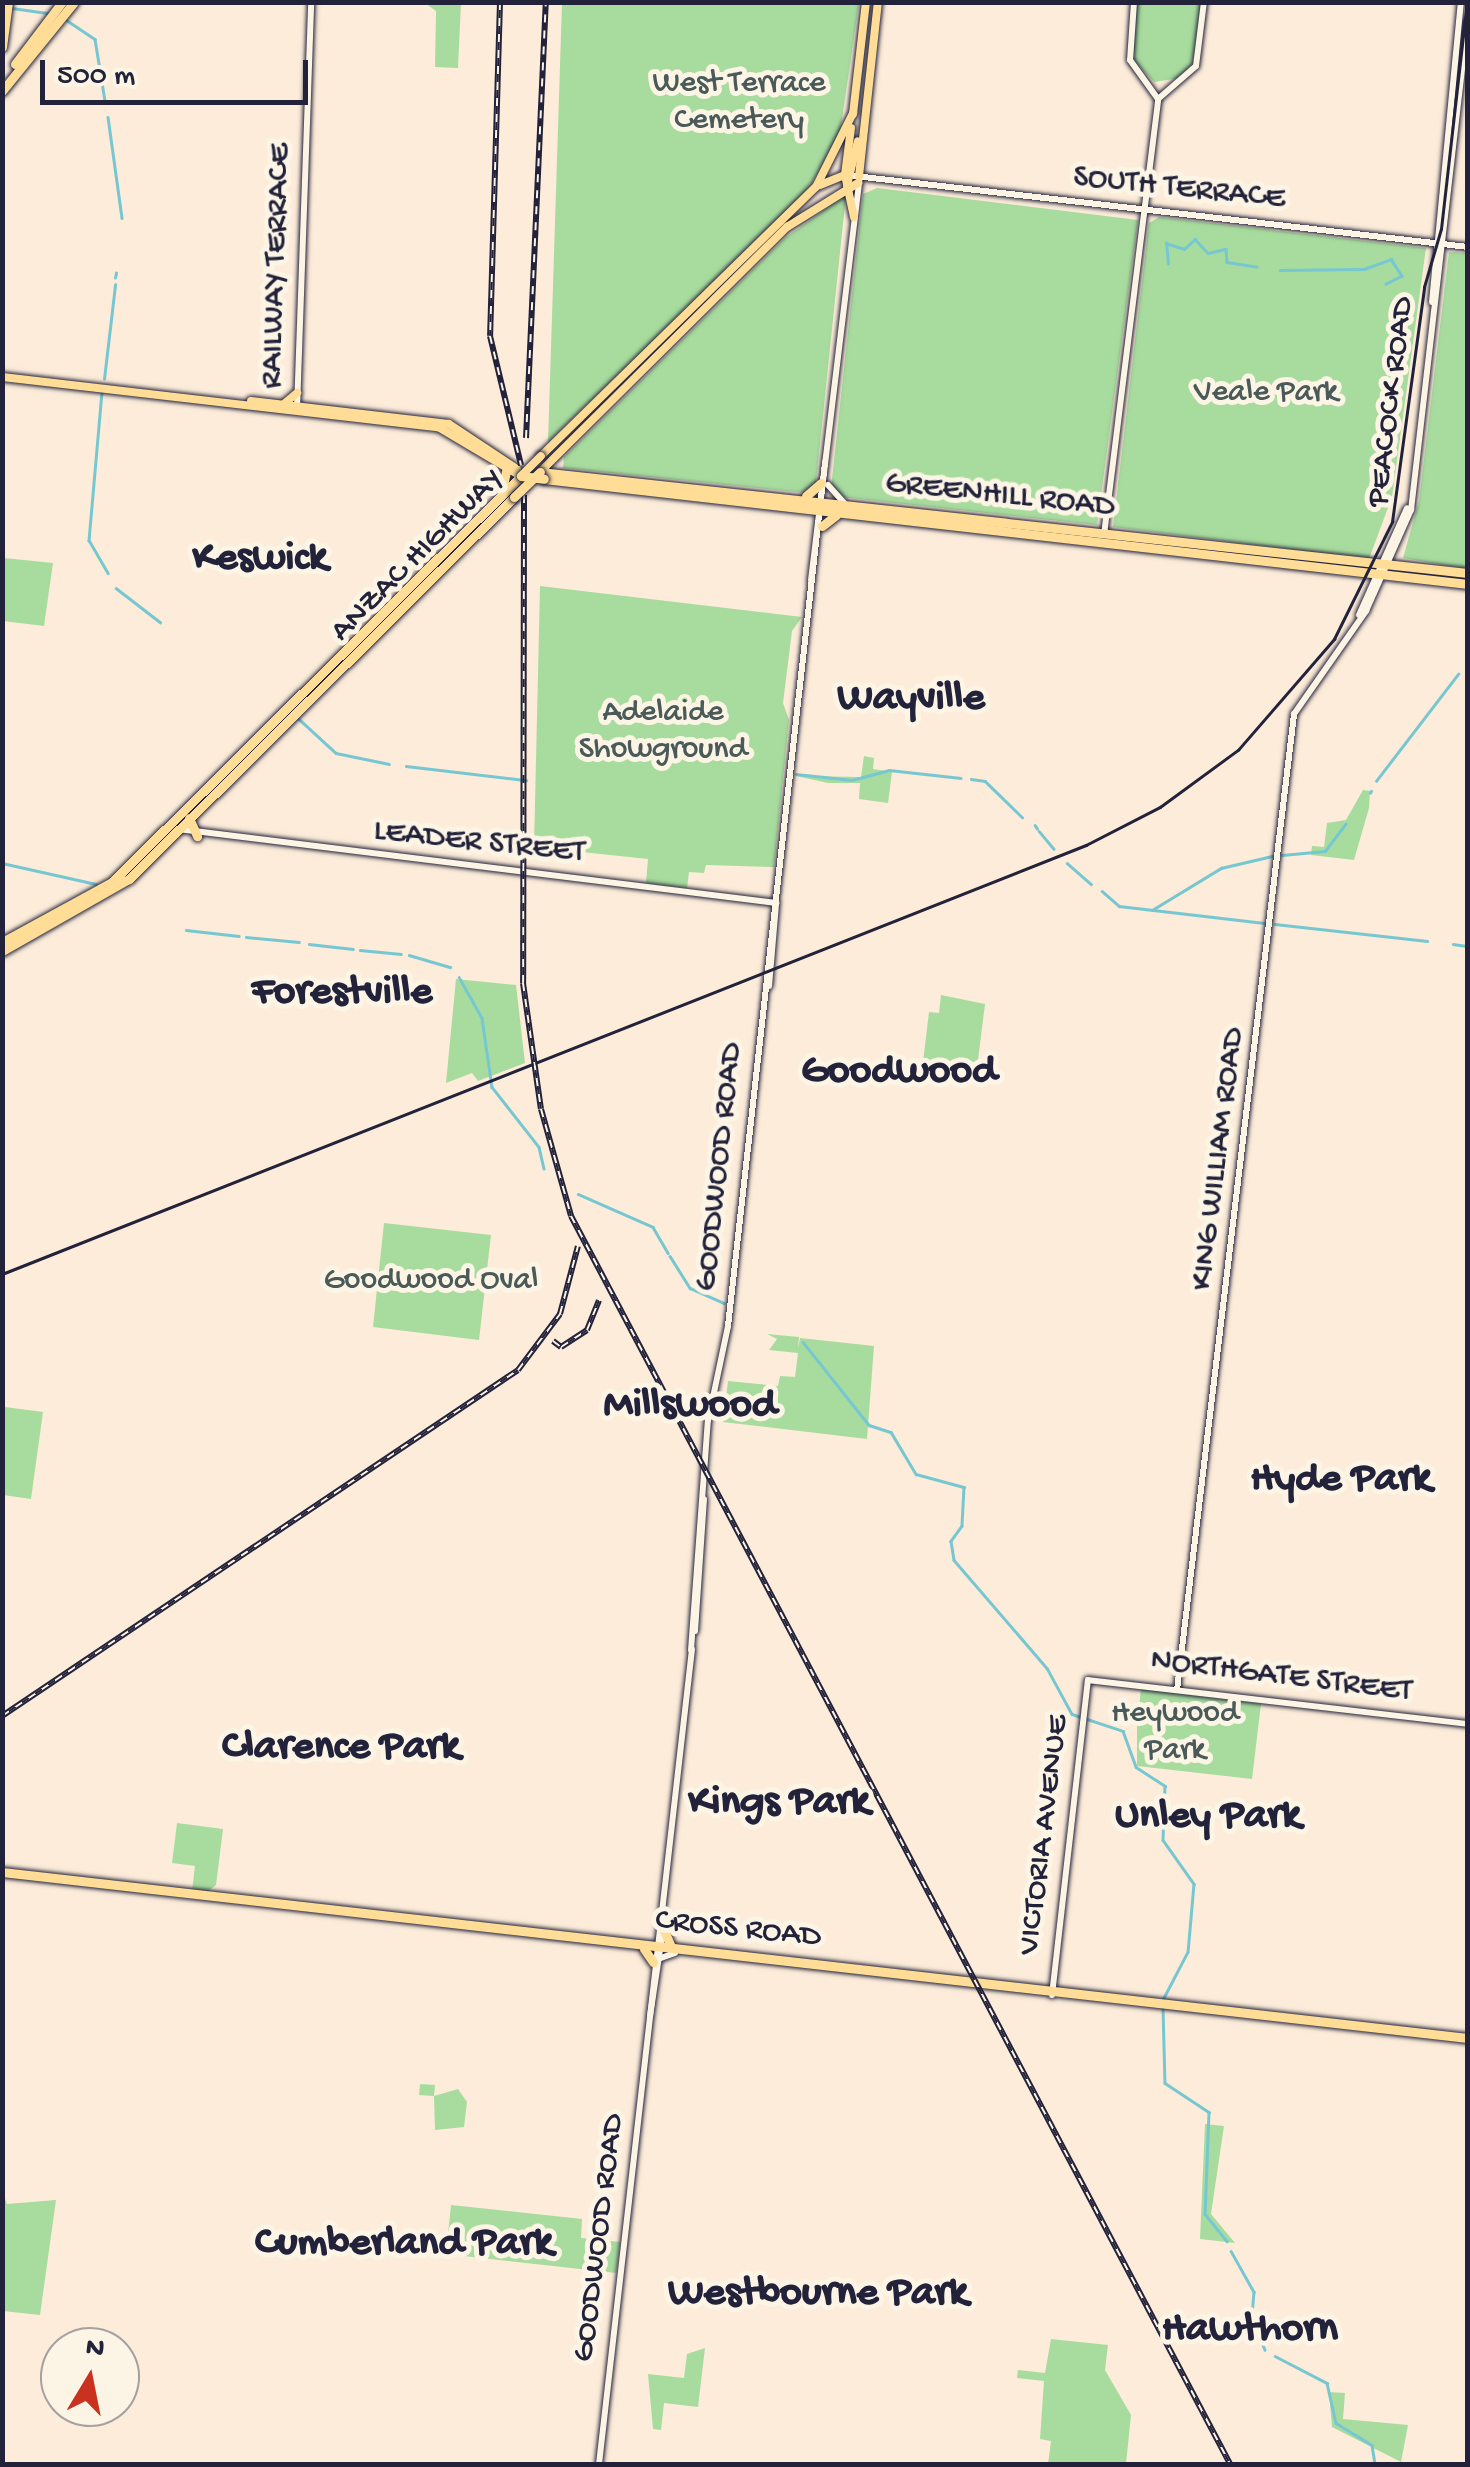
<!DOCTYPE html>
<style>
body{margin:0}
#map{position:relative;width:1470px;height:2467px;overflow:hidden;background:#fcecd9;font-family:"Gochi Hand",sans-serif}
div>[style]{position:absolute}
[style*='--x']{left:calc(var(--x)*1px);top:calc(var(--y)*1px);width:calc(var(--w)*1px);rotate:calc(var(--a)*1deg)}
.green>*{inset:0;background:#a8dc9e}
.stream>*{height:2.5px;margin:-1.25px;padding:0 1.25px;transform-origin:1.25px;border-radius:1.25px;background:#77c7d2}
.roads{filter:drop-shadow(0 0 2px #22223b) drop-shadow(0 0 2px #22223b)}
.secondary>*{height:6px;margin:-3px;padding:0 3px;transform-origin:3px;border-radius:3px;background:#fcf5e5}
.primary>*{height:8px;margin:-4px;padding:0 4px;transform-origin:4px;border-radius:4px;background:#ffdd96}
.trunk>*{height:9px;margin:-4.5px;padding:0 4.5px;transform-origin:4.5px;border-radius:4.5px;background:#ffdd96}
.tram>*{height:2.5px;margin:-1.25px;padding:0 1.25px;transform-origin:1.25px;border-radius:1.25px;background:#22223b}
.rail>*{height:6px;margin-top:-3px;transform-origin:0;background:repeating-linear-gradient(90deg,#fcf5e5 0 8px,#22223b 0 16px);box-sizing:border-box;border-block:2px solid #22223b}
.bridges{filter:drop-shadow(0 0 2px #22223b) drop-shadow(0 0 2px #22223b)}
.primary-bridge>*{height:8px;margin:-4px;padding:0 4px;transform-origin:4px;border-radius:4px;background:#ffdd96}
.trunk-bridge>*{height:9px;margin:-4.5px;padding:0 4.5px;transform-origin:4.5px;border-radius:4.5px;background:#ffdd96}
span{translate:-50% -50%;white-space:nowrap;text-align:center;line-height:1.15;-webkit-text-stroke:10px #fcf5e5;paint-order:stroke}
.park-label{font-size:32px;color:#4a5a59}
.street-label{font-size:32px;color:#22223b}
.district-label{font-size:42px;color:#22223b;font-weight:700}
.frame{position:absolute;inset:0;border:5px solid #22223b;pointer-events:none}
.north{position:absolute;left:40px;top:2327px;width:100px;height:100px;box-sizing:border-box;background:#fcf5e5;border:2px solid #a5a1a1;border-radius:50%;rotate:10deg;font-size:28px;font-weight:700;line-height:40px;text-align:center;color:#22223b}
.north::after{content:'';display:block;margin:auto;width:35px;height:45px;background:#c8321e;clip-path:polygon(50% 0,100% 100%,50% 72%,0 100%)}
.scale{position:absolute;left:40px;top:60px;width:268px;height:45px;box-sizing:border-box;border:5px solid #22223b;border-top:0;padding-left:12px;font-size:30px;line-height:35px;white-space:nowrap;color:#22223b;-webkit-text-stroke:8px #fcf5e5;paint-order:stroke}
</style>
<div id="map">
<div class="green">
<i style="clip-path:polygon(425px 3px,461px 3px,458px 68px,435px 67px,436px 11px)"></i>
<i style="clip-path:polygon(562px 3px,859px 3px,840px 133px,805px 195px,548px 442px)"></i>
<i style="clip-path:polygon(1136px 3px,1202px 3px,1195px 60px,1180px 78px,1154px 82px,1131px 57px)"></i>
<i style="clip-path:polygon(877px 188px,1138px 220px,1097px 525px,840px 497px,831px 488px,863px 194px)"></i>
<i style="clip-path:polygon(846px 195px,816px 482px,805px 493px,563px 468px,564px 457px,786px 237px)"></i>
<i style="clip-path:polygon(1159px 217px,1426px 248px,1392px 497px,1369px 559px,1113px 527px,1149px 223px)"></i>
<i style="clip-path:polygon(1449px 252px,1467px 253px,1467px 569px,1403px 558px,1419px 501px)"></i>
<i style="clip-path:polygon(4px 558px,53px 563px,44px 626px,3px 621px)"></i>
<i style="clip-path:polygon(540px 586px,802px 617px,792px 631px,783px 703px,789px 720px,774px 867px,706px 865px,704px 873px,689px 872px,687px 888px,646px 883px,648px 859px,534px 847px)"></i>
<i style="clip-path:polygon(864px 756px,874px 758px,873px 769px,892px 772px,888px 803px,859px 799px,860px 783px,828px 783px,796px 776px,861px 777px)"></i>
<i style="clip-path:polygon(1363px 790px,1370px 791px,1369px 808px,1354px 860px,1311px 855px,1312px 846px,1324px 847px,1327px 823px,1346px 820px)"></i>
<i style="clip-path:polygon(456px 979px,516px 985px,525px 1063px,478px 1081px,472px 1073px,446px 1083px)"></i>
<i style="clip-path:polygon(941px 995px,985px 1004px,977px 1068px,923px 1062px,929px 1012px,939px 1013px)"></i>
<i style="clip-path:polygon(384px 1223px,491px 1235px,479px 1340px,373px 1327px)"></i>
<i style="clip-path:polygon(767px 1334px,799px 1337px,798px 1348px,800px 1338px,874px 1346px,867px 1439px,723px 1422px,728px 1381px,778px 1386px,780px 1376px,795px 1377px,798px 1353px,769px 1350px,777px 1339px)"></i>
<i style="clip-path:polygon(5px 1407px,43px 1412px,31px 1499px,3px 1495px)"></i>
<i style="clip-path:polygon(1141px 1689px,1261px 1704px,1252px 1779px,1137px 1766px,1137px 1725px,1113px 1721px,1115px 1707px,1138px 1716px)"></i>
<i style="clip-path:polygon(177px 1823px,223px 1829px,216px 1885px,207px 1892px,192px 1891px,195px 1866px,172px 1863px)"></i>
<i style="clip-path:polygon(420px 2084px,435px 2085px,434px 2096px,458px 2089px,467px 2102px,464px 2127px,435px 2130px,434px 2096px,419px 2095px)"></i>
<i style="clip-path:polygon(1205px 2124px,1224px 2126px,1211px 2214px,1235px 2243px,1200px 2239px)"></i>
<i style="clip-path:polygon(3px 2193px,7px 2204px,56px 2200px,40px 2315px,3px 2311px)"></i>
<i style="clip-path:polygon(451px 2205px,582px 2219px,581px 2238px,620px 2242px,616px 2273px,446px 2254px)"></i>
<i style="clip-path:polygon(1051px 2339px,1108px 2345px,1105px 2370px,1131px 2415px,1126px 2464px,1048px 2464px,1051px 2441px,1040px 2439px,1044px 2381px,1017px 2378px,1018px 2370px,1045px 2373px)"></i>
<i style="clip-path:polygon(705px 2348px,698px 2407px,664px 2403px,661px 2430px,653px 2429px,648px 2374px,684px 2378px,687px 2354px)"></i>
<i style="clip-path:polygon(1329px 2392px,1345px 2393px,1343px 2419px,1408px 2425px,1401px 2462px,1332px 2427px)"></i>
</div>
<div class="stream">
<i style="--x:12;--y:8;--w:37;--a:8"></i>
<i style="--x:65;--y:19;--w:36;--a:34"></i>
<i style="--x:95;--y:39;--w:63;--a:80.8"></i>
<i style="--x:108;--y:117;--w:102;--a:82.1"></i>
<i style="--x:1168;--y:264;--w:21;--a:-95"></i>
<i style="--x:1166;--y:243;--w:19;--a:18"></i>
<i style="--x:1184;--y:249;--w:15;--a:-42"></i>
<i style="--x:1195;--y:239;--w:19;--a:47"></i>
<i style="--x:1208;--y:253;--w:18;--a:-13"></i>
<i style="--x:1226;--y:249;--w:13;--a:86"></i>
<i style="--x:1227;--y:262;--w:30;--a:9"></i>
<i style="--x:1280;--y:270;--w:84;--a:-0.7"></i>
<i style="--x:1364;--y:269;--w:29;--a:-20"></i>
<i style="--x:1391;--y:259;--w:20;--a:57"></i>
<i style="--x:1402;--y:276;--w:18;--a:153"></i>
<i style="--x:115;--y:278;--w:5;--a:-79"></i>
<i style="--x:104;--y:379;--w:95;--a:-83.3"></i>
<i style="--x:102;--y:392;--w:149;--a:95"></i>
<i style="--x:89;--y:540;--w:38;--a:60"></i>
<i style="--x:116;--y:588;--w:56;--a:37.7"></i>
<i style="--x:299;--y:719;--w:50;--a:42.6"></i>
<i style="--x:336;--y:753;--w:54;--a:11.7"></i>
<i style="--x:406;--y:766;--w:121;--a:6.7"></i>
<i style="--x:796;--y:774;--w:56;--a:6.1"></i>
<i style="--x:852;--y:780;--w:38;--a:-15"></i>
<i style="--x:889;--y:770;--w:72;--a:6.3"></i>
<i style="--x:971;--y:779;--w:14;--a:8"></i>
<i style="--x:985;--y:781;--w:52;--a:44.2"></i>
<i style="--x:1376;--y:781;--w:135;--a:-52.5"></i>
<i style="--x:1370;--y:793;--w:2;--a:-63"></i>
<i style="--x:1035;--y:825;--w:4;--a:56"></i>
<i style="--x:1039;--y:831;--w:23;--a:50"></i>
<i style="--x:1282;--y:855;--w:43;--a:-5.3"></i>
<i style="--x:1325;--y:851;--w:34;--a:-53"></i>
<i style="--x:2;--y:863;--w:96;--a:12.6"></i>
<i style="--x:1067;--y:863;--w:32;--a:41"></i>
<i style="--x:1102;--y:891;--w:23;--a:41"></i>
<i style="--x:1119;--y:906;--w:146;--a:6.7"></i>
<i style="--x:1152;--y:910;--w:81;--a:-31.3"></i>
<i style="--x:1221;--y:868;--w:52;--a:-13.2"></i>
<i style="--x:1275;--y:924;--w:153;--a:6.4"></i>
<i style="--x:186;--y:930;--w:53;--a:6.5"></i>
<i style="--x:246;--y:937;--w:53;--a:5.4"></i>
<i style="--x:309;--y:944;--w:44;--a:6.5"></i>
<i style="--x:1453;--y:944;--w:15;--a:8"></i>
<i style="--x:360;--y:950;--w:41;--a:5.6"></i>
<i style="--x:409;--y:955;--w:43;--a:16.3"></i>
<i style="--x:459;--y:977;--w:47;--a:60.7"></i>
<i style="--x:482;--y:1018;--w:70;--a:81.8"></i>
<i style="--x:492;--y:1087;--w:76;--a:51.9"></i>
<i style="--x:539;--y:1147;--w:22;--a:77"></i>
<i style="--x:578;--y:1194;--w:82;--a:23.7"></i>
<i style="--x:653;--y:1227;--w:30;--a:60"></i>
<i style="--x:670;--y:1256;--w:38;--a:58"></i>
<i style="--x:690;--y:1288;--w:37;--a:24"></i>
<i style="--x:803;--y:1342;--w:106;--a:51.5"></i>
<i style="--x:869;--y:1425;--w:23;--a:18"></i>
<i style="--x:891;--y:1432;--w:49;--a:59.2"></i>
<i style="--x:916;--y:1474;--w:50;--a:15.2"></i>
<i style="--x:964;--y:1487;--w:39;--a:93"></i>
<i style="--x:962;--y:1526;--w:19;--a:126"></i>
<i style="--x:951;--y:1541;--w:19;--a:81"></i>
<i style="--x:954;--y:1560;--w:143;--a:49.3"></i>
<i style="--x:1047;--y:1668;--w:52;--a:61.5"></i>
<i style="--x:1072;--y:1714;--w:54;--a:18.4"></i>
<i style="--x:1123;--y:1731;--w:38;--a:70"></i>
<i style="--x:1136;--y:1767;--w:35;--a:33"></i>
<i style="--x:1165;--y:1786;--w:54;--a:92.1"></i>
<i style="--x:1163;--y:1840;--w:54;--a:54.8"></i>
<i style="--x:1194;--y:1884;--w:68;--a:95"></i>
<i style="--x:1188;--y:1952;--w:54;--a:117.5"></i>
<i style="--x:1163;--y:2008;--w:75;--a:88.5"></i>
<i style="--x:1165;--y:2083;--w:53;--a:33.4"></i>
<i style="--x:1209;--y:2112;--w:102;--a:92.2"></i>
<i style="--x:1205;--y:2214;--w:35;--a:51"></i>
<i style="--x:1231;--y:2251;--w:47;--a:60.7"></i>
<i style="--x:1254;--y:2292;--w:24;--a:95"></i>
<i style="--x:1252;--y:2316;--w:36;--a:69"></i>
<i style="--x:1275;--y:2356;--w:59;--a:27.4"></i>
<i style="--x:1327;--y:2383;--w:41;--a:77.3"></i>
<i style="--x:1336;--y:2423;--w:42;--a:31.4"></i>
<i style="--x:1372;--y:2445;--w:19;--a:81"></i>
</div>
<div class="roads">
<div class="secondary">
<i style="--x:1134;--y:2;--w:58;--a:93.9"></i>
<i style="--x:1130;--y:60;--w:48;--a:54.3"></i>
<i style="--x:846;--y:175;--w:626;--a:6.6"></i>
<i style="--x:1432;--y:302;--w:301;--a:-84.5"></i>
<i style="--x:297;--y:409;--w:407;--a:-88"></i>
<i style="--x:828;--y:485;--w:24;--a:48"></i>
<i style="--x:1104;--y:535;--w:439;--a:-82.9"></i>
<i style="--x:1158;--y:99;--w:50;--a:-41"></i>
<i style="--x:1196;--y:66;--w:64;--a:-82.9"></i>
<i style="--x:811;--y:580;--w:402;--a:-83.1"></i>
<i style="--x:1359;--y:615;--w:117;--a:-65.8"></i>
<i style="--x:178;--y:829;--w:603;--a:7.05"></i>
<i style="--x:769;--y:986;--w:82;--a:-85.1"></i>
<i style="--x:695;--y:1631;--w:132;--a:-86.1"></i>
<i style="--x:691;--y:1650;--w:230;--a:-85.8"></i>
<i style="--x:708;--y:1421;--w:97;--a:-78.1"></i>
<i style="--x:728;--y:1326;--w:869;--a:-83.59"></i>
<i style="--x:1177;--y:1690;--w:983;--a:-83.16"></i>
<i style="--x:1294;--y:714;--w:126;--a:-55"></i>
<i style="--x:1366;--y:611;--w:111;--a:-66"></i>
<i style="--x:1411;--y:510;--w:492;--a:-83.4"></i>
<i style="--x:661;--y:1958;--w:15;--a:-20"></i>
<i style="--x:1052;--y:1995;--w:317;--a:-83.5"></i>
<i style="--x:1088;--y:1680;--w:383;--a:6.6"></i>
<i style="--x:650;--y:2016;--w:87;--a:-81.4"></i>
<i style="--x:599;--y:2464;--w:820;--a:-83.49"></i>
</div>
<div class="primary">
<i style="--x:853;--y:114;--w:113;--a:-83.4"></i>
<i style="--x:851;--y:128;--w:47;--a:97.3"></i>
<i style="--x:845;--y:175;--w:43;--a:77.9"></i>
<i style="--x:859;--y:176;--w:175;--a:-83.8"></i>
<i style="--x:820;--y:185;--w:27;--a:-22"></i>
<i style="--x:847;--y:185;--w:45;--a:-76"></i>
<i style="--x:2;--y:377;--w:441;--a:6.6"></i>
<i style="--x:440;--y:428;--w:94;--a:30.7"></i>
<i style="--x:251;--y:401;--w:199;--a:6.6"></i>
<i style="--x:449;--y:424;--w:82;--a:33.5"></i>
<i style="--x:285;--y:403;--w:16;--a:-40"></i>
<i style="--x:541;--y:456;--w:385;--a:-44.4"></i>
<i style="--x:816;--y:187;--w:83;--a:-63.4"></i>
<i style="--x:540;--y:472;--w:348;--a:-44.8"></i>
<i style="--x:787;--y:227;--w:84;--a:-31.8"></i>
</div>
<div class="trunk">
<i style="--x:2;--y:47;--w:45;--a:-82.4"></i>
<i style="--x:15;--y:64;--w:78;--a:-52.8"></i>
<i style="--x:2;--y:91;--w:114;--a:-51"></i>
<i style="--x:540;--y:472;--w:933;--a:6.21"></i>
<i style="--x:544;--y:479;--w:930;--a:6.48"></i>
<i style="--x:501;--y:495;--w:25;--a:-78"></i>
<i style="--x:806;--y:496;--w:20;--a:-41"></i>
<i style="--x:822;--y:526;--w:18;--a:-38"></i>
<i style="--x:189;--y:818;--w:20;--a:66"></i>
<i style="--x:2;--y:942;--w:125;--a:-28.6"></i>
<i style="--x:112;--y:882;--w:576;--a:-44.79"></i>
<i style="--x:2;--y:951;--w:146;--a:-29.6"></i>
<i style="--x:129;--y:879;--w:542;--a:-44.78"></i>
<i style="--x:2;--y:1872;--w:1475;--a:6.46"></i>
<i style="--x:663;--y:1928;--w:21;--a:67"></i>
<i style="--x:644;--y:1949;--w:16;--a:55"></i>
</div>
</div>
<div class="tram">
<i style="--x:2;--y:1274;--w:1166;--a:-21.59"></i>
<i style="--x:1086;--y:845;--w:83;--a:-27.2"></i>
<i style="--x:1160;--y:807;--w:97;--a:-36.2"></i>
<i style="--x:1238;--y:750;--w:147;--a:-49.1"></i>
<i style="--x:1334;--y:639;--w:131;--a:-63.6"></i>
<i style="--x:1392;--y:522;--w:237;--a:-82.2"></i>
<i style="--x:1424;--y:287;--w:60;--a:-73.7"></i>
<i style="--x:1441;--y:229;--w:228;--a:-83.5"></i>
</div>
<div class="rail">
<i style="--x:500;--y:2;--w:334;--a:91.7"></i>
<i style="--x:490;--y:336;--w:133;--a:76.5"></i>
<i style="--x:526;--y:438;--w:436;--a:-87.4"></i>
<i style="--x:524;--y:495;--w:488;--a:90.1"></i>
<i style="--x:523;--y:983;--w:127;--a:81.9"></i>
<i style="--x:541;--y:1109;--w:111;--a:74.3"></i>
<i style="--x:571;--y:1216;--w:1411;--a:62.16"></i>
<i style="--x:553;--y:1341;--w:10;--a:37"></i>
<i style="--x:561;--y:1347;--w:31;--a:-33"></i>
<i style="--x:587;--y:1330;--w:32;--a:-68"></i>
<i style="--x:2;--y:1716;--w:621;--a:-33.84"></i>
<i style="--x:518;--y:1370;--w:70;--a:-53.1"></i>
<i style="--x:560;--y:1314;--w:70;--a:-75.2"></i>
</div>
<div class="bridges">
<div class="primary-bridge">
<i style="--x:521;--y:476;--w:28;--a:-45"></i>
</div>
<div class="trunk-bridge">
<i style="--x:521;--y:476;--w:23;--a:7"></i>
<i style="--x:514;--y:497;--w:36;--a:-44"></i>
</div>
</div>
<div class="park-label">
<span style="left:739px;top:103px">West Terrace<br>Cemetery</span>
<span style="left:1266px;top:393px">Veale Park</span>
<span style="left:663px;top:732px">Adelaide<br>Showground</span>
<span style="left:431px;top:1281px">Goodwood Oval</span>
<span style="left:1175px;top:1733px">Heywood<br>Park</span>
</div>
<div class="street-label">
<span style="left:1179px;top:189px;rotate:6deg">SOUTH TERRACE</span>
<span style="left:277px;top:266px;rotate:-88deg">RAILWAY TERRACE</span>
<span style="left:1392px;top:402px;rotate:-83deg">PEACOCK ROAD</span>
<span style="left:1000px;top:496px;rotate:6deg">GREENHILL ROAD</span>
<span style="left:418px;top:556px;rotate:-45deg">ANZAC HIGHWAY</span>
<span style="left:479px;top:843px;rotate:6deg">LEADER STREET</span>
<span style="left:1219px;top:1159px;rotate:-83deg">KING WILLIAM ROAD</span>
<span style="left:720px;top:1167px;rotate:-84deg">GOODWOOD ROAD</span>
<span style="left:1281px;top:1677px;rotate:7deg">NORTHGATE STREET</span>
<span style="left:1045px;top:1835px;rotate:-83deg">VICTORIA AVENUE</span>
<span style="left:738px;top:1930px;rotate:6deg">CROSS ROAD</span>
<span style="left:600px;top:2238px;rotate:-83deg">GOODWOOD ROAD</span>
</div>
<div class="district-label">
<span style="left:260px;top:560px">Keswick</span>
<span style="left:911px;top:700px">Wayville</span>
<span style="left:342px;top:994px">Forestville</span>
<span style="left:899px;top:1073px">Goodwood</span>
<span style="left:690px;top:1407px">Millswood</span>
<span style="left:1341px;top:1481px">Hyde Park</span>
<span style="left:341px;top:1749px">Clarence Park</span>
<span style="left:779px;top:1804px">Kings Park</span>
<span style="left:1208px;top:1818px">Unley Park</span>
<span style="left:404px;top:2245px">Cumberland Park</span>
<span style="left:818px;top:2295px">Westbourne Park</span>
<span style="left:1250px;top:2331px">Hawthorn</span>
</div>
<div class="frame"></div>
<div class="north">N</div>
<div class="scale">500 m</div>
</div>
